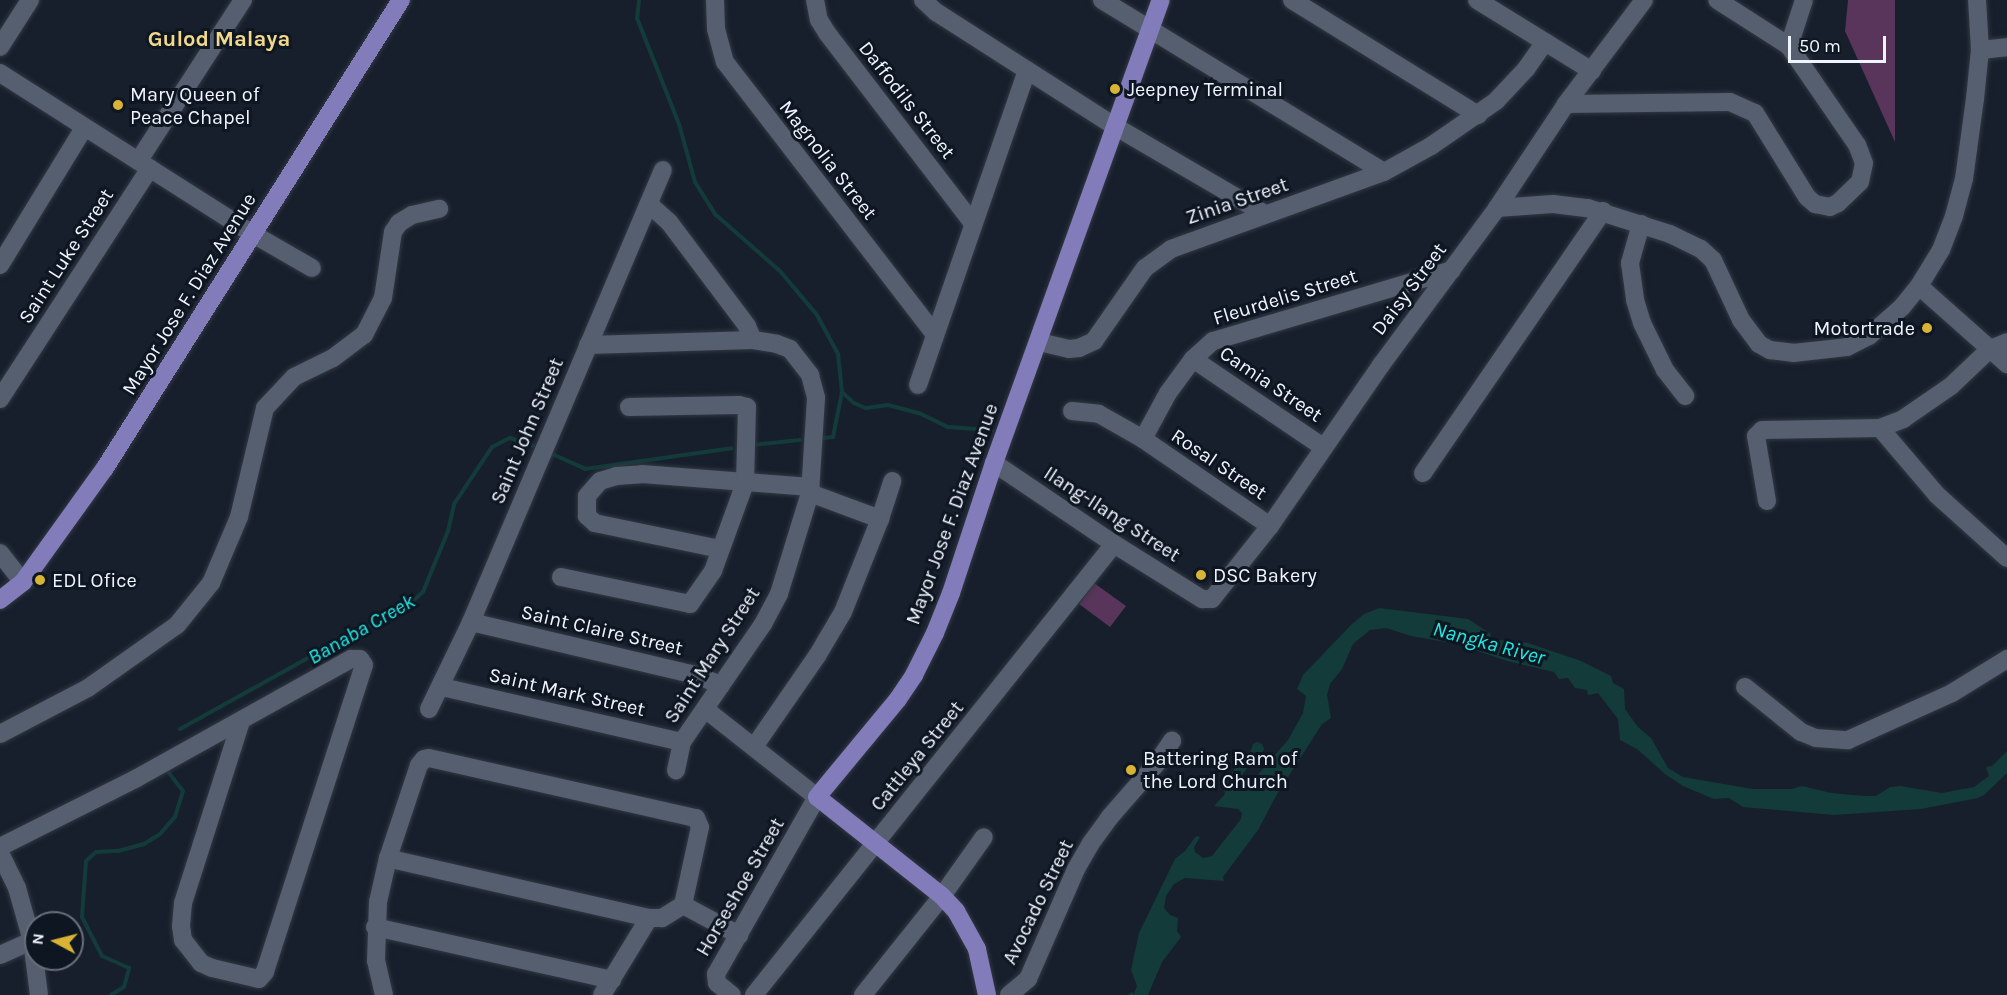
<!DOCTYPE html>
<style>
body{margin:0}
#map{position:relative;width:2007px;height:995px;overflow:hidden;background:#171f2c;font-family:Karla,sans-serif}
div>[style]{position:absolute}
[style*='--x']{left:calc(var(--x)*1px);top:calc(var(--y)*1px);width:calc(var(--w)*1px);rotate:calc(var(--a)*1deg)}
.green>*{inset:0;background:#59345b}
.water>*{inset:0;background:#133b3a}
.stream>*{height:4px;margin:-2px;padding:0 2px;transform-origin:2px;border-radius:2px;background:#133b3a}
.roads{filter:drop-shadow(0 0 2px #323843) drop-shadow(0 0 2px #323843)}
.minor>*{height:18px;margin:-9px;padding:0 9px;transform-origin:9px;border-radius:9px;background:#555f6f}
.major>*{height:18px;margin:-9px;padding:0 9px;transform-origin:9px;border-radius:9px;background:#837cbb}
.dots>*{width:16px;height:16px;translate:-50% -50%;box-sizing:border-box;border:3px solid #0e1622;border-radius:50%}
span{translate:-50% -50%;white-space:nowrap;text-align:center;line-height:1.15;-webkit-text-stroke:6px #0e1622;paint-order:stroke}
.poi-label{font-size:20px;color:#eff5fe}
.left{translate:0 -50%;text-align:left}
.right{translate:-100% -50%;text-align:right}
.street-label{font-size:20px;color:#eff5fe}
.water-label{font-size:21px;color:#20eae4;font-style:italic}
.quarter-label{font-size:22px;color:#f2d88b;font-weight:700}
.north{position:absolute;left:24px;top:911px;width:60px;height:60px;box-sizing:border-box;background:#0e1622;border:2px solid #686f7a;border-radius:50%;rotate:277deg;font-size:16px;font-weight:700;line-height:24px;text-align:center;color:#eff5fe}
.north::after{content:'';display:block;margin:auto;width:21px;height:27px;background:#d9b334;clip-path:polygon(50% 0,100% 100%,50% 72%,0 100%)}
.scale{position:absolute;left:1788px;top:36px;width:98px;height:27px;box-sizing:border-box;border:3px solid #eff5fe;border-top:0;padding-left:8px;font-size:18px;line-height:21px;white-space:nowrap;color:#eff5fe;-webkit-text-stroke:4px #0e1622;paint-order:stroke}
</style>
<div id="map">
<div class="green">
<i style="clip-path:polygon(1848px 0,1895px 0,1895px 142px,1845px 31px)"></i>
<i style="clip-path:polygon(1094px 583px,1126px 606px,1110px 627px,1079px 604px)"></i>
</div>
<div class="water">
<i style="clip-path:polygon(1379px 608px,1468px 619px,1491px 634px,1490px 639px,1528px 643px,1581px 661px,1611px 676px,1613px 683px,1624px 689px,1625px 709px,1638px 727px,1651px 738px,1668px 768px,1683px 777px,1753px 789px,1792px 789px,1802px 786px,1831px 793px,1864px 796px,1876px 796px,1890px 787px,1900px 786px,1942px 793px,1974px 787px,1989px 776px,1986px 767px,1992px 766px,2007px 751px,2007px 773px,1984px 795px,1978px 798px,1921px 809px,1834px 815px,1743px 807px,1729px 798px,1714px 799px,1683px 786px,1665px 774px,1637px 749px,1620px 740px,1618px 719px,1598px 693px,1588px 695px,1587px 690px,1575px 688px,1568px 678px,1559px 679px,1554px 672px,1507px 661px,1457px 644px,1411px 636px,1386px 628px,1370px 630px,1353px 644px,1342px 669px,1330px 684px,1327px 695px,1331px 718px,1322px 724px,1276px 796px,1258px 830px,1223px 877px,1224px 881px,1185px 878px,1174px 884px,1166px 896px,1164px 908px,1170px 915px,1178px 918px,1177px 931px,1181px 937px,1162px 962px,1148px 995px,1128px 995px,1132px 992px,1134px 994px,1137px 986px,1131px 970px,1139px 933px,1175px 859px,1185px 851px,1196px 836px,1200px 837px,1194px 847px,1195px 852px,1203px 858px,1212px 856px,1241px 819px,1242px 813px,1238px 809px,1214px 806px,1225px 794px,1223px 784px,1243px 758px,1249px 755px,1253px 744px,1257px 742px,1262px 744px,1264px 749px,1261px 756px,1251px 763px,1233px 787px,1238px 790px,1244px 787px,1255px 778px,1288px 740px,1303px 713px,1306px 696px,1297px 689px,1303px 675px,1352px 624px,1364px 614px)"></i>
</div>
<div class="stream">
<i style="--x:639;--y:0;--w:18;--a:96"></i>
<i style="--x:637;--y:18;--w:114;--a:68.4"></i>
<i style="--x:679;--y:124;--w:60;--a:74.6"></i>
<i style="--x:695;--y:182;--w:39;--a:58"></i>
<i style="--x:716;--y:215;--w:85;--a:41.2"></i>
<i style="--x:780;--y:271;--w:57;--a:49.9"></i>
<i style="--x:817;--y:315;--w:44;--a:61.7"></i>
<i style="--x:838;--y:354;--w:38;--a:84"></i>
<i style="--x:824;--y:438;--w:9;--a:-6"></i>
<i style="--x:833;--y:437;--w:46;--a:-78.7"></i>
<i style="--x:842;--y:392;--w:16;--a:43"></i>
<i style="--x:854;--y:403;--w:13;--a:23"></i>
<i style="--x:866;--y:408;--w:22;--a:-8"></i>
<i style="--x:888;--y:405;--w:34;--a:15"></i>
<i style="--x:921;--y:414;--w:30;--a:26"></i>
<i style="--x:948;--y:427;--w:44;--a:3.9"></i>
<i style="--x:752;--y:445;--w:48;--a:-5.9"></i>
<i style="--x:552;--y:454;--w:36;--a:24"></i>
<i style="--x:585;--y:469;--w:148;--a:-8.1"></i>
<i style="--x:180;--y:729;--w:167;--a:-29"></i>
<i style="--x:326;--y:648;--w:87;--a:-26.6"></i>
<i style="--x:404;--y:609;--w:25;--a:-42"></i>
<i style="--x:423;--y:592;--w:66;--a:-67.7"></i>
<i style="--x:448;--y:531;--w:28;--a:-77"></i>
<i style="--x:454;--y:504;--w:69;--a:-56.3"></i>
<i style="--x:492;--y:447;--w:20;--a:-27"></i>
<i style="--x:510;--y:438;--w:25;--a:18"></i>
<i style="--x:111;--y:995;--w:15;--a:-32"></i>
<i style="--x:124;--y:987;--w:20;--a:-75"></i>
<i style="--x:129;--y:968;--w:30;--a:-156"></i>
<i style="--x:102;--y:956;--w:44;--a:-117.1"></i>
<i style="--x:82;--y:917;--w:56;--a:-85.9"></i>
<i style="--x:86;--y:861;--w:13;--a:-42"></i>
<i style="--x:96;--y:852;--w:22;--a:-3"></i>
<i style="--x:118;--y:851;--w:27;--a:-15"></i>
<i style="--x:144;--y:844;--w:19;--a:-32"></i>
<i style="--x:160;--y:834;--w:23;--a:-49"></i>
<i style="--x:175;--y:817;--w:27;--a:-73"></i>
<i style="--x:183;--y:791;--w:23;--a:-128"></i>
</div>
<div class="roads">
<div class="minor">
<i style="--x:715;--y:0;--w:29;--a:88"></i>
<i style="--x:716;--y:29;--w:34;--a:75"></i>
<i style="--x:725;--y:62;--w:344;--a:52.4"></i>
<i style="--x:815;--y:0;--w:20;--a:79"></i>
<i style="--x:819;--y:20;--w:15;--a:58"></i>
<i style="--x:827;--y:33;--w:240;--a:52.5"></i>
<i style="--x:923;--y:0;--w:18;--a:43"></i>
<i style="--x:936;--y:12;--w:214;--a:32.6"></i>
<i style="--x:1116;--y:127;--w:173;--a:30.3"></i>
<i style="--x:1102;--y:0;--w:330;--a:31.4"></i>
<i style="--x:1292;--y:0;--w:219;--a:31.7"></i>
<i style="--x:1477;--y:0;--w:135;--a:31.7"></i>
<i style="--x:1789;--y:46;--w:48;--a:-71.9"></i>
<i style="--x:0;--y:47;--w:56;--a:-57.4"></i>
<i style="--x:1980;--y:50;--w:27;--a:-6"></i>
<i style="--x:0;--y:73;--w:300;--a:32.5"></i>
<i style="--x:253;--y:234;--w:68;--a:30"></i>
<i style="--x:1566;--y:104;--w:164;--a:-0.7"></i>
<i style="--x:1730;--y:102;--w:27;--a:24"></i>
<i style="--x:1755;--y:113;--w:99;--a:58.2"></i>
<i style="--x:1807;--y:197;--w:11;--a:41"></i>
<i style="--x:1815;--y:204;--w:15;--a:11"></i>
<i style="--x:1830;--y:207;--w:9;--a:-27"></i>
<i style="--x:1838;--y:203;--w:30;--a:-44"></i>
<i style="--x:1860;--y:182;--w:19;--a:-78"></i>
<i style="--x:1864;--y:163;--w:19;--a:-111"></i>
<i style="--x:1857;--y:145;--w:120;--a:-124.5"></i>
<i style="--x:1789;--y:46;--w:85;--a:-147.4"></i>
<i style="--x:139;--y:160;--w:191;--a:-57"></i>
<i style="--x:650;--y:205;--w:25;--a:42"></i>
<i style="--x:669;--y:222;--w:130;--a:53.1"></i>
<i style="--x:747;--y:326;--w:15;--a:67"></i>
<i style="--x:1497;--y:208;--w:56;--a:-4.1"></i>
<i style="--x:1553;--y:204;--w:35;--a:7"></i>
<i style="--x:1588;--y:208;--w:86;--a:17.6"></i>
<i style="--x:1670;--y:234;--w:34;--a:26"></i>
<i style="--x:1701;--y:249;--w:16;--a:43"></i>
<i style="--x:1713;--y:260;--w:66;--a:65"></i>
<i style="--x:1741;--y:320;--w:30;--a:53"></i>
<i style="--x:1759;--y:344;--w:13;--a:29"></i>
<i style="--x:1770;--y:350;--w:23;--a:7"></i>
<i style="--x:1793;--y:353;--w:54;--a:-6.3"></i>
<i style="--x:1847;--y:347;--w:25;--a:-27"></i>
<i style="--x:1869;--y:336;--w:44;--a:-41.3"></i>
<i style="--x:1902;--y:307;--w:27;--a:-51"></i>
<i style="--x:1919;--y:286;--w:42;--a:-58.6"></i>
<i style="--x:1941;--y:250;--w:36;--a:-69"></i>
<i style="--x:1954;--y:216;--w:38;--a:-75"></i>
<i style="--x:1964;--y:179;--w:81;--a:-82.2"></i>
<i style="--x:1975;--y:99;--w:49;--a:-84.2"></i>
<i style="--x:1980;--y:50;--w:50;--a:-93.4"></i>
<i style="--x:1641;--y:224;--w:41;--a:105.8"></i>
<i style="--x:1630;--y:263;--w:37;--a:82"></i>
<i style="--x:1635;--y:300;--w:24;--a:73"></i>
<i style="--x:1642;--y:323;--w:52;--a:63.9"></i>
<i style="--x:1665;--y:370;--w:33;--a:52"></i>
<i style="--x:0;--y:265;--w:161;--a:-58.5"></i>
<i style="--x:1919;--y:286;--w:118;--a:41.6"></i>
<i style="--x:1039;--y:342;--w:31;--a:13"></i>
<i style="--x:1069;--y:349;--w:10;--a:-6"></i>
<i style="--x:1079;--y:348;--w:17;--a:-25"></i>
<i style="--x:1094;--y:341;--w:89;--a:-55.1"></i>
<i style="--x:1145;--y:268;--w:32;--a:-36"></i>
<i style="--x:1171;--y:249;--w:226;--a:-19.9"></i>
<i style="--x:1384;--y:172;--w:54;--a:-29"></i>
<i style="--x:1431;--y:146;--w:79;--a:-34.7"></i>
<i style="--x:1496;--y:101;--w:44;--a:-46.8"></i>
<i style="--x:1526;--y:69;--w:33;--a:-55"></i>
<i style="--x:588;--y:345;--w:165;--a:-1.7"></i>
<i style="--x:753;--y:340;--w:24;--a:9"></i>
<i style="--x:777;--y:344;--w:14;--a:21"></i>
<i style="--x:790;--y:349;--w:33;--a:52"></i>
<i style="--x:810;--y:375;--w:24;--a:75"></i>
<i style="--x:816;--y:398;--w:95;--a:93.6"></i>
<i style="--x:810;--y:493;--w:106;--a:107.1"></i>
<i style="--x:779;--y:594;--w:34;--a:118"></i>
<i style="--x:763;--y:624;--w:143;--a:124.5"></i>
<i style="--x:682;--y:742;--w:29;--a:102"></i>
<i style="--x:1193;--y:359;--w:157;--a:34.1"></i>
<i style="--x:918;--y:385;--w:333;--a:-70.9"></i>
<i style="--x:0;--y:399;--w:275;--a:-57"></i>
<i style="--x:1072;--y:411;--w:27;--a:6"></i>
<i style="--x:1099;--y:414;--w:51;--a:29.6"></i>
<i style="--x:1143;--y:439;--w:154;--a:34.4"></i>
<i style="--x:1880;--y:428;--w:88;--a:49.6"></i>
<i style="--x:1937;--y:495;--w:94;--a:42"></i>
<i style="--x:1143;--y:439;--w:52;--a:-61.5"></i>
<i style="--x:1168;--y:393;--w:42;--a:-53.7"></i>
<i style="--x:1193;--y:359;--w:27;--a:-42"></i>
<i style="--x:1213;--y:341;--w:249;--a:-16.5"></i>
<i style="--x:994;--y:463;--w:145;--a:34"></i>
<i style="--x:1114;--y:544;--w:104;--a:32"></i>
<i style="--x:1202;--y:599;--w:10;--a:0"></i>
<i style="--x:1212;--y:599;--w:93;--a:-51.5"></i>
<i style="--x:1270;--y:526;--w:196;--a:-55.4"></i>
<i style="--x:1381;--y:365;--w:195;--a:-53.5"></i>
<i style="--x:1497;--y:208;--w:125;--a:-56.4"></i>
<i style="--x:1566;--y:104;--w:130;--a:-53.1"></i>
<i style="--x:1423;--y:473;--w:318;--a:-55.5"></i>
<i style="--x:810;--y:493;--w:75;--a:20.4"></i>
<i style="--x:1767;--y:501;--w:66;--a:-99.6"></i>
<i style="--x:1756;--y:436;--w:8;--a:-45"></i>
<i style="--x:1762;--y:430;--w:118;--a:-1"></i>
<i style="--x:1880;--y:428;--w:25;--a:-21"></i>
<i style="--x:1903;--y:419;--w:58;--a:-34.5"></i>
<i style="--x:1951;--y:386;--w:54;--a:-43.5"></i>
<i style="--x:1990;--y:349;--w:18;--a:-22"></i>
<i style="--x:720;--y:549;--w:128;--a:-168.3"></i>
<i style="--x:595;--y:523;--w:11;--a:-139"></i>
<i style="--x:587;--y:516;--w:20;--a:-90"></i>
<i style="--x:587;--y:496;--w:20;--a:-49"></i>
<i style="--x:600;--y:481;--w:17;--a:-17"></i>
<i style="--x:616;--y:476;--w:26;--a:-4"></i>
<i style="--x:642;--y:474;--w:169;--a:4.4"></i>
<i style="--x:0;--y:553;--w:37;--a:52"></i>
<i style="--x:561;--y:577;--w:132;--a:11.8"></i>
<i style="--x:690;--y:604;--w:40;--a:-55.1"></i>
<i style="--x:713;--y:571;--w:94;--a:-70"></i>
<i style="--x:745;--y:483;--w:76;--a:-88.5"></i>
<i style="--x:747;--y:407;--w:8;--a:-166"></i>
<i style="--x:739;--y:405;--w:110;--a:179"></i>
<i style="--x:471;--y:622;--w:235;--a:13.3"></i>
<i style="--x:700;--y:676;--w:23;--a:25"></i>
<i style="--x:442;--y:687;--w:246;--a:12.9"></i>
<i style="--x:1745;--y:687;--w:72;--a:38.8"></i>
<i style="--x:1801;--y:732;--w:16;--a:22"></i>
<i style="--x:1816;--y:738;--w:32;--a:4"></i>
<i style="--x:1848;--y:740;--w:114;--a:-24.3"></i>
<i style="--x:1952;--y:693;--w:65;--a:-31.7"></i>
<i style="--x:429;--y:709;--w:97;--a:-64.2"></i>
<i style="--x:471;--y:622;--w:491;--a:-67"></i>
<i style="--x:705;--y:709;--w:142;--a:38.2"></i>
<i style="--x:817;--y:797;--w:204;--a:119.7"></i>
<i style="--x:716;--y:974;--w:9;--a:84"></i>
<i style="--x:717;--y:983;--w:19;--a:39"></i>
<i style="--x:0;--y:734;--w:99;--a:-27.6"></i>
<i style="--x:88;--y:688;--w:109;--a:-35.3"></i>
<i style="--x:177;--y:625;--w:54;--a:-51"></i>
<i style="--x:211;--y:583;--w:72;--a:-67"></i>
<i style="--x:239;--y:517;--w:112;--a:-76.6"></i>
<i style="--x:265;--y:408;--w:42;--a:-46.9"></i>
<i style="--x:294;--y:377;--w:43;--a:-26"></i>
<i style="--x:333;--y:358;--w:39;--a:-37"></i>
<i style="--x:364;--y:335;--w:42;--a:-62.8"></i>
<i style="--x:383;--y:298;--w:67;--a:-81.4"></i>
<i style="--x:393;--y:232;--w:11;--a:-56"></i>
<i style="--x:399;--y:223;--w:15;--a:-32"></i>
<i style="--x:412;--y:215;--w:28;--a:-13"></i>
<i style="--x:754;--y:747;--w:111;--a:-55.3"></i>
<i style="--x:817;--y:656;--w:51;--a:-59.4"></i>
<i style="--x:843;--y:612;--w:100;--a:-68.3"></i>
<i style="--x:880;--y:519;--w:40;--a:-72"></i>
<i style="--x:0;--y:847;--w:153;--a:-26.7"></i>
<i style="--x:137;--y:778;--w:245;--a:-29.1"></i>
<i style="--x:351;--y:659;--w:9;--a:0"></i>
<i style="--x:360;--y:659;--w:7;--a:56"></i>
<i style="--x:364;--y:665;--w:323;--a:107.9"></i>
<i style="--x:265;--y:972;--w:9;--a:131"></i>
<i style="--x:259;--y:979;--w:48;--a:-166.8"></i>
<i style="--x:212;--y:968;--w:12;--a:-156"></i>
<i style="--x:201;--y:963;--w:29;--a:-128"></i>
<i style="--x:183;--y:940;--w:14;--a:-98"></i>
<i style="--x:181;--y:926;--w:23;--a:-85"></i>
<i style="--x:183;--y:903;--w:191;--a:-72.3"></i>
<i style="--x:0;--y:853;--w:39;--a:64"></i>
<i style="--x:17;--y:888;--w:55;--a:74.2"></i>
<i style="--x:32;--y:941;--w:54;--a:82.6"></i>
<i style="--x:683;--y:905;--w:64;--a:28.2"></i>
<i style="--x:375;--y:927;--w:243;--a:12.6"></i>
<i style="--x:0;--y:955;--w:35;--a:-24"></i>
<i style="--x:384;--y:995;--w:35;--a:-103"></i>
<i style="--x:376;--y:961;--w:59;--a:-88.1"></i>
<i style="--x:378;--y:902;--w:45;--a:-77.2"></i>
<i style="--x:388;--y:858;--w:98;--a:-71.6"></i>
<i style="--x:419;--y:765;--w:8;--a:-50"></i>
<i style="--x:424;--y:759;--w:5;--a:-11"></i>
<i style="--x:429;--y:758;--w:274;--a:12.7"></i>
<i style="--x:696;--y:818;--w:10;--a:66"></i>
<i style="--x:700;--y:827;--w:80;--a:102.3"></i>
<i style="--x:683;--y:905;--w:25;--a:148"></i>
<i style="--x:662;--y:918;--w:13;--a:180"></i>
<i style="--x:649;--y:918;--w:268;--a:-167.1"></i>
<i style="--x:602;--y:995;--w:90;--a:-58.6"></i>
<i style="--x:754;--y:995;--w:577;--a:-51.4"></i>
<i style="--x:863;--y:995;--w:127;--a:-51.4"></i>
<i style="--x:942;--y:896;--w:72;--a:-54.6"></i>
<i style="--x:1009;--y:995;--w:25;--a:-40"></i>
<i style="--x:1028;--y:979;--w:120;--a:-66.4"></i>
<i style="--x:1076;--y:869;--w:30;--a:-60"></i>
<i style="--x:1091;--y:843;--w:31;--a:-54"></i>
<i style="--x:1109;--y:818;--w:73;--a:-48.9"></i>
<i style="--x:1157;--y:763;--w:27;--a:-56"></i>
</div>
<div class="major">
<i style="--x:0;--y:600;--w:29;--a:-38"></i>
<i style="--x:23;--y:582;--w:140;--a:-54.3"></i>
<i style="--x:105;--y:468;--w:554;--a:-57.69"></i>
<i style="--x:987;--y:995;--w:47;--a:-102.3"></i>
<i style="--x:977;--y:949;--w:43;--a:-118.9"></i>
<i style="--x:956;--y:911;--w:21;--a:-133"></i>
<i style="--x:942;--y:896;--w:159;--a:-141.6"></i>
<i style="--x:817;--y:797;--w:127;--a:-50.4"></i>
<i style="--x:898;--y:699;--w:29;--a:-56"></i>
<i style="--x:914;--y:675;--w:47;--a:-63.4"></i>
<i style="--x:935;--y:633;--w:43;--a:-68.2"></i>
<i style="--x:951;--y:593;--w:137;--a:-71.7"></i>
<i style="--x:994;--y:463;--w:492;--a:-70.2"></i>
</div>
</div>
<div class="dots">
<i style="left:1115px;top:89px;background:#d9b334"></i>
<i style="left:118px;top:105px;background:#d9b334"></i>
<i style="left:1927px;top:328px;background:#d9b334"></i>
<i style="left:1201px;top:575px;background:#d9b334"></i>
<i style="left:40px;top:580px;background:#d9b334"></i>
<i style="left:1131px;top:770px;background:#d9b334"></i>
</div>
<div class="poi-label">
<span class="left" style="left:1127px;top:89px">Jeepney Terminal</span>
<span class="left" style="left:130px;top:106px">Mary Queen of<br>Peace Chapel</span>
<span class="right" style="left:1915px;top:328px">Motortrade</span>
<span class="left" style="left:1213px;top:575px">DSC Bakery</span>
<span class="left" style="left:52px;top:580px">EDL Ofice</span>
<span class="left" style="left:1143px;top:770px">Battering Ram of<br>the Lord Church</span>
</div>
<div class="street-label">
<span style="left:907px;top:100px;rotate:52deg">Daffodils Street</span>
<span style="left:828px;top:160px;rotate:52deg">Magnolia Street</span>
<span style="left:1237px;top:201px;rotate:-19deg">Zinia Street</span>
<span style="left:66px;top:256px;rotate:-57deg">Saint Luke Street</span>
<span style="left:1409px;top:289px;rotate:-53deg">Daisy Street</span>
<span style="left:189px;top:294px;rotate:-58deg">Mayor Jose F. Diaz Avenue</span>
<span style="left:1285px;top:297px;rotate:-17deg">Fleurdelis Street</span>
<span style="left:1271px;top:384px;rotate:34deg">Camia Street</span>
<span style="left:527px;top:431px;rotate:-67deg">Saint John Street</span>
<span style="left:1219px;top:464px;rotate:34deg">Rosal Street</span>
<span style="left:952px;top:514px;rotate:-70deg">Mayor Jose F. Diaz Avenue</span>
<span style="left:1112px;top:514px;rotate:33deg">Ilang-Ilang Street</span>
<span style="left:602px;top:630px;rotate:13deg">Saint Claire Street</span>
<span style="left:712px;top:655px;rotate:-57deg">Saint Mary Street</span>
<span style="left:567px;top:692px;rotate:13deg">Saint Mark Street</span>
<span style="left:917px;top:756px;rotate:-51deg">Cattleya Street</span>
<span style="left:740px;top:887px;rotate:-60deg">Horseshoe Street</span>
<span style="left:1038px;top:902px;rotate:-64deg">Avocado Street</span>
</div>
<div class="water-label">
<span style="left:361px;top:629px;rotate:-30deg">Banaba Creek</span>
<span style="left:1489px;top:643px;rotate:15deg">Nangka River</span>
</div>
<div class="quarter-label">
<span style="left:219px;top:40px">Gulod Malaya</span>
</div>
<div class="north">N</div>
<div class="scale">50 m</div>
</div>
